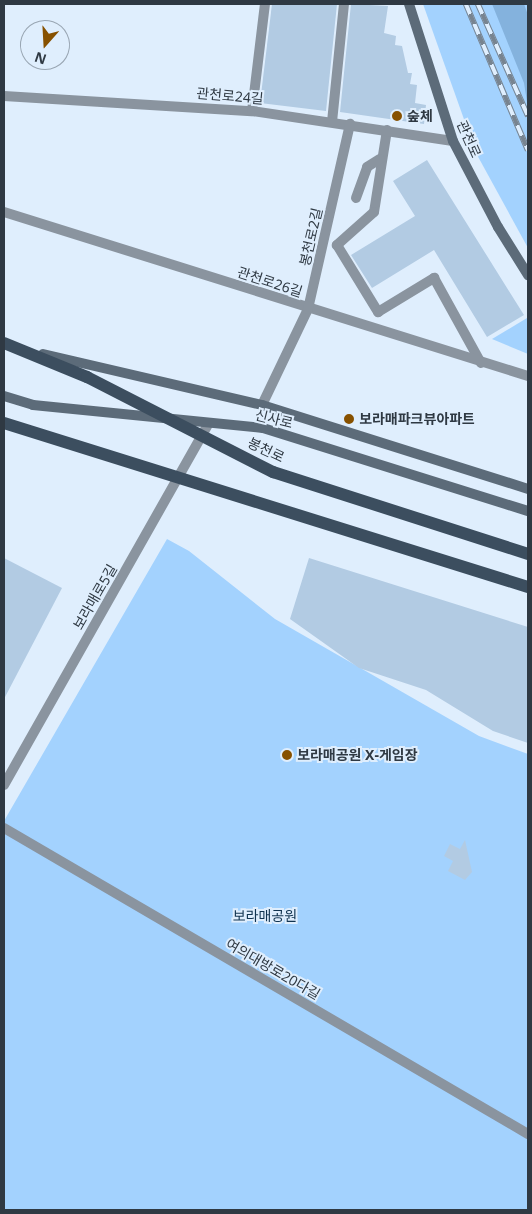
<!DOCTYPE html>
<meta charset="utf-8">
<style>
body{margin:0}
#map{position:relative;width:532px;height:1214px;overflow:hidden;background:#dfeefd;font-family:"Noto Sans","Noto Sans KR",sans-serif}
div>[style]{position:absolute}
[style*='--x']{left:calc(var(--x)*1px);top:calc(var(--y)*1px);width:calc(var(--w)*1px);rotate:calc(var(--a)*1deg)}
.green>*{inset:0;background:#a3d2fe}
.water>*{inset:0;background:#84b2dd}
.building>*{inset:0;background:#b2cbe3}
.lane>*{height:10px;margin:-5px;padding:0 5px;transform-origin:5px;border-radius:5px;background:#8a949f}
.street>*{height:10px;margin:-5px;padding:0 5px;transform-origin:5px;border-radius:5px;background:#8a949f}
.secondary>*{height:10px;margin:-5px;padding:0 5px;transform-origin:5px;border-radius:5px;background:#5c6b79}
.primary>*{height:12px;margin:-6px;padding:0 6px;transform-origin:6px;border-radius:6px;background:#3c4e5f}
.rail>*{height:5.5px;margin-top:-2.75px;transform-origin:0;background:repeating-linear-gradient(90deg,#dfeefd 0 11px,#788490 0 22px);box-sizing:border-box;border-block:1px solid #788490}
.dots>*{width:14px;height:14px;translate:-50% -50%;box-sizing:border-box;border:2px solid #dfeefd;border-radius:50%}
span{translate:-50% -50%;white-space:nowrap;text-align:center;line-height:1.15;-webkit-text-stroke:4px #dfeefd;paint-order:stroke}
.street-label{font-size:14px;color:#2f3943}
.poi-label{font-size:14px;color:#2f3943;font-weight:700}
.left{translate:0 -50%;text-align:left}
.park-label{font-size:14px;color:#103350}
.frame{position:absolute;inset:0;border:5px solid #2f3943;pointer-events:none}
.north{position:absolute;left:20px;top:20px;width:50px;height:50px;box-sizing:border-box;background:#dfeefd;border:1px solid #99a6b3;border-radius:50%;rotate:199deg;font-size:14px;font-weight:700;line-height:20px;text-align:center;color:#2f3943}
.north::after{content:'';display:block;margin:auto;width:18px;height:22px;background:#875100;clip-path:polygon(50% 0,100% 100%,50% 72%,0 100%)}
</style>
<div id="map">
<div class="green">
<i style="clip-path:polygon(423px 4px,528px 4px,528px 248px,476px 153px)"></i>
<i style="clip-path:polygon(527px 318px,528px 354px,492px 339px)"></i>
<i style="clip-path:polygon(167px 539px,189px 551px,275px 619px,479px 736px,528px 754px,528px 1210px,4px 1210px,4px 821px)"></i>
</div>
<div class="water">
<i style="clip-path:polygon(492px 4px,524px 4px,528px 15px,528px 108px,524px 83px)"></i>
</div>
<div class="building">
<i style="clip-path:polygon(272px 4px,337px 4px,326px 111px,260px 103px)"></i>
<i style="clip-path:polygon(351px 4px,388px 6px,384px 33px,396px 36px,395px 45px,402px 46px,408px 73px,412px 73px,410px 84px,417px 85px,415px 103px,426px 105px,424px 124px,340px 112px)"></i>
<i style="clip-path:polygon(427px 160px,524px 315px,487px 337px,434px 250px,372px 288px,351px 255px,415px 216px,393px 181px)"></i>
<i style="clip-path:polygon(4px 558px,62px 588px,4px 699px)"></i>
<i style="clip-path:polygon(309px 558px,528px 627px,528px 743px,493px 731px,426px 690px,359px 668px,290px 619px)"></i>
<i style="clip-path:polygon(465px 840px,472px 872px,465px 880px,448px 871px,453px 861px,444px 856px,450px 844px,460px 849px)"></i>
</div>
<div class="lane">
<i style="--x:252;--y:111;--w:108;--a:-83.1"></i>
<i style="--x:332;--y:122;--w:119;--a:-84.2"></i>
<i style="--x:387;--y:130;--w:83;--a:99"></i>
<i style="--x:374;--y:212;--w:50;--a:138.3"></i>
<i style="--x:337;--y:245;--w:79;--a:58.5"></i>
<i style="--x:378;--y:312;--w:66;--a:-31.3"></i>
<i style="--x:434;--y:278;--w:97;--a:61.1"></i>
<i style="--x:356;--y:198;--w:33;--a:-70"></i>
<i style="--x:367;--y:167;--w:15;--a:-32"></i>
</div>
<div class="street">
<i style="--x:4;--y:96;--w:248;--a:3.5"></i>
<i style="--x:252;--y:111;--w:203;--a:8.5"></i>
<i style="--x:4;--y:212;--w:549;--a:17.38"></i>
<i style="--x:262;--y:405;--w:106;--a:-64.4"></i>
<i style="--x:308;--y:309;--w:190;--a:-77.2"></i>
<i style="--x:4;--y:785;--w:416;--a:-60.5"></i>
<i style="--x:4;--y:828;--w:607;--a:30.28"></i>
</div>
<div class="secondary">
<i style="--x:409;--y:4;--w:144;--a:72.2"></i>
<i style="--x:453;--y:141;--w:97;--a:62.4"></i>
<i style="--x:498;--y:227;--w:57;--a:58"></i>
<i style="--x:43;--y:354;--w:225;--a:13.1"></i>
<i style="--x:262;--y:405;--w:279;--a:17.5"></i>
<i style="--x:4;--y:396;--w:30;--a:17"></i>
<i style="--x:33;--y:405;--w:231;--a:5.7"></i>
<i style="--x:263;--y:428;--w:278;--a:17.4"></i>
</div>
<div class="primary">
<i style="--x:4;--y:343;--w:90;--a:22.3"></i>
<i style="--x:87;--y:377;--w:209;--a:27.1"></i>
<i style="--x:273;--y:472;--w:268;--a:17.8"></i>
<i style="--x:4;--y:423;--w:549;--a:17.38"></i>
</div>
<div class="rail">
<i style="--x:466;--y:4;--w:159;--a:67"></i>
<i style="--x:478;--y:4;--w:123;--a:65.9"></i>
</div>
<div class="dots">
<i style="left:397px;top:116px;background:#875100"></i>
<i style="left:349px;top:419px;background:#875100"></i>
<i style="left:287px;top:755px;background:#875100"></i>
</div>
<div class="street-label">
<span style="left:230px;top:96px;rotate:5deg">관천로24길</span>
<span style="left:469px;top:139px;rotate:66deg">관천로</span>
<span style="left:311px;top:237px;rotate:-77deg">봉천로2길</span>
<span style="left:270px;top:282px;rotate:18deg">관천로26길</span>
<span style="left:274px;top:419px;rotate:14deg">신사로</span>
<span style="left:266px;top:450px;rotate:25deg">봉천로</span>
<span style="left:95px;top:597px;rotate:-60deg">보라매로5길</span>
<span style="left:273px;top:969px;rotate:30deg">여의대방로20다길</span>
</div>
<div class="poi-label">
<span class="left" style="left:407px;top:116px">숲체</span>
<span class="left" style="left:359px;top:419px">보라매파크뷰아파트</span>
<span class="left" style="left:297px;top:755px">보라매공원 X-게임장</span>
</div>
<div class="park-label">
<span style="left:265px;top:916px">보라매공원</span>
</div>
<div class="frame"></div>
<div class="north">N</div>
</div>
